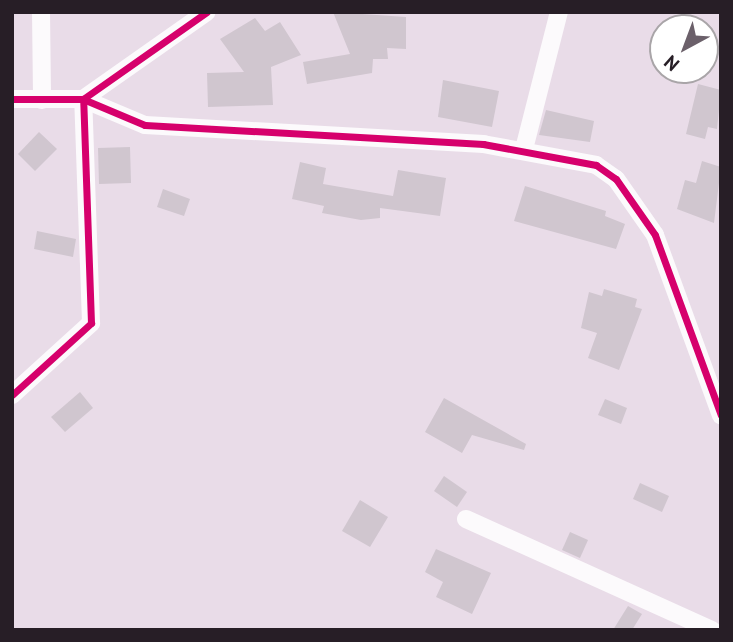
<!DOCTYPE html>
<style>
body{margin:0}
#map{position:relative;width:733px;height:642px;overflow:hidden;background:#e9dce8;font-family:"PT Sans",sans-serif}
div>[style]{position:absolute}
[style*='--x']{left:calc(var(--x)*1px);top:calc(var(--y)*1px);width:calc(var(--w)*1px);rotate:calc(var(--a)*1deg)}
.building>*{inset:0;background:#d0c6cf}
.street>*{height:18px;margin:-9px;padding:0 9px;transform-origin:9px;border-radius:9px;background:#fcfafc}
.cycleway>*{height:7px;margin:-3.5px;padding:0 3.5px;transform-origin:3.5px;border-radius:3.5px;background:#d6006c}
span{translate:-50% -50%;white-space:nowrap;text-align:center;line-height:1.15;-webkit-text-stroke:5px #fff;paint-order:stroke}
.frame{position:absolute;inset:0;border:14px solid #271e26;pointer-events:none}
.north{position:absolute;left:649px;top:14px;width:70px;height:70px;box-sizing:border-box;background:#fff;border:2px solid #a9a5a8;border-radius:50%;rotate:221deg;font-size:19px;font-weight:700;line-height:28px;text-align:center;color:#271e26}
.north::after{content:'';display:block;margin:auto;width:24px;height:32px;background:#6b606a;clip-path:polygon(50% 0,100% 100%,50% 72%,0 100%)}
</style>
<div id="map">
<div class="building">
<i style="clip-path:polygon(333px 12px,406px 17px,406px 49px,387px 48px,388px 59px,373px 59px,372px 73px,307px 84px,303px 62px,350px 54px)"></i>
<i style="clip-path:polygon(255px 18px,265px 31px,280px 22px,301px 55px,271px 67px,273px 105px,208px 107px,207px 73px,244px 72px,220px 39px)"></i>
<i style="clip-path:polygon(443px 80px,499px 91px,492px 127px,438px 117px)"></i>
<i style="clip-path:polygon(698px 84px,721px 90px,717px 129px,708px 127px,705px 139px,686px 134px)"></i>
<i style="clip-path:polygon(546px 110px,594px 121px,590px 142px,539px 135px)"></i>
<i style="clip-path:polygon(39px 132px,57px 149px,35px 171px,18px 154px)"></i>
<i style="clip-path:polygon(130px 147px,131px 183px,99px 184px,98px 148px)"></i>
<i style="clip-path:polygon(702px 161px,721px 167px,714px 223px,677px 209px,685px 180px,696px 183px)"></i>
<i style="clip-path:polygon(300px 162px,326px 168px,323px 184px,393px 196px,398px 170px,446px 178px,440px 216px,380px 208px,380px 218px,361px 220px,322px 213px,324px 206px,292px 199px)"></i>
<i style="clip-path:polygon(525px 186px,606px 211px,605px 216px,625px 224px,616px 249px,514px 221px)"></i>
<i style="clip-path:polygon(163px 189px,190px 199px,184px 216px,157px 207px)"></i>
<i style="clip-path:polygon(37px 231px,76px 239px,73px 257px,34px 249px)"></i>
<i style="clip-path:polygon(604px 289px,637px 299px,635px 307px,642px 309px,619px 370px,588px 358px,597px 333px,581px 328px,589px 292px,602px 296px)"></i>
<i style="clip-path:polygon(80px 392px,93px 408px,65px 432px,51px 417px)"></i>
<i style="clip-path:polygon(444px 398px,526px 444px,524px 450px,472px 435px,462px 453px,425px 432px)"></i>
<i style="clip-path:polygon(605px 399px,627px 408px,621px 424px,598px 415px)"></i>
<i style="clip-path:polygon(444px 476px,467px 492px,457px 507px,434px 491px)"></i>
<i style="clip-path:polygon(640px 483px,669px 496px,662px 512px,633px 499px)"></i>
<i style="clip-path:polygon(360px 500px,388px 517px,370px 547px,342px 531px)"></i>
<i style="clip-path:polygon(570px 532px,588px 540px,580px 558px,562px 550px)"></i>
<i style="clip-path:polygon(436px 549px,491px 573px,472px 614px,436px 597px,443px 582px,425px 572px)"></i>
<i style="clip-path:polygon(628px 606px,642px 614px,632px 630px,613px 630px)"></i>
</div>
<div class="street">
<i style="--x:41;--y:12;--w:88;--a:89.3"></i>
<i style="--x:12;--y:99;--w:71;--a:0"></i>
<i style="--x:83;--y:99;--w:67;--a:22.8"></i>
<i style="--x:145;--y:125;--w:339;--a:3.2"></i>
<i style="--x:483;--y:144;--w:115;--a:10.5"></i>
<i style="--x:596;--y:165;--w:24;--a:35"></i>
<i style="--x:616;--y:179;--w:68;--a:55.1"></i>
<i style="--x:655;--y:235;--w:192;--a:69.9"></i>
<i style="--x:524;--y:149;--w:141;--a:-75.7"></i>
<i style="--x:12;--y:395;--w:107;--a:-42.3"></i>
<i style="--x:91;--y:323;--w:224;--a:-92"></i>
<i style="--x:83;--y:99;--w:151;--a:-35.1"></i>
<i style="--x:466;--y:519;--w:270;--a:24.3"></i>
</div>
<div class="cycleway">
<i style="--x:12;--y:99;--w:71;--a:0"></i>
<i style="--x:83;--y:99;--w:67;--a:22.8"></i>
<i style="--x:145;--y:125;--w:339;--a:3.2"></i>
<i style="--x:483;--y:144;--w:115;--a:10.5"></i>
<i style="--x:596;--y:165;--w:24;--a:35"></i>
<i style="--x:616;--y:179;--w:68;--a:55.1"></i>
<i style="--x:655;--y:235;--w:192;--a:69.9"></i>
<i style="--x:12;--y:395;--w:107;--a:-42.3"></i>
<i style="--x:91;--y:323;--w:224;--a:-92"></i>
<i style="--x:83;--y:99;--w:151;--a:-35.1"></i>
</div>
<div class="frame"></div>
<div class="north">N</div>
</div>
